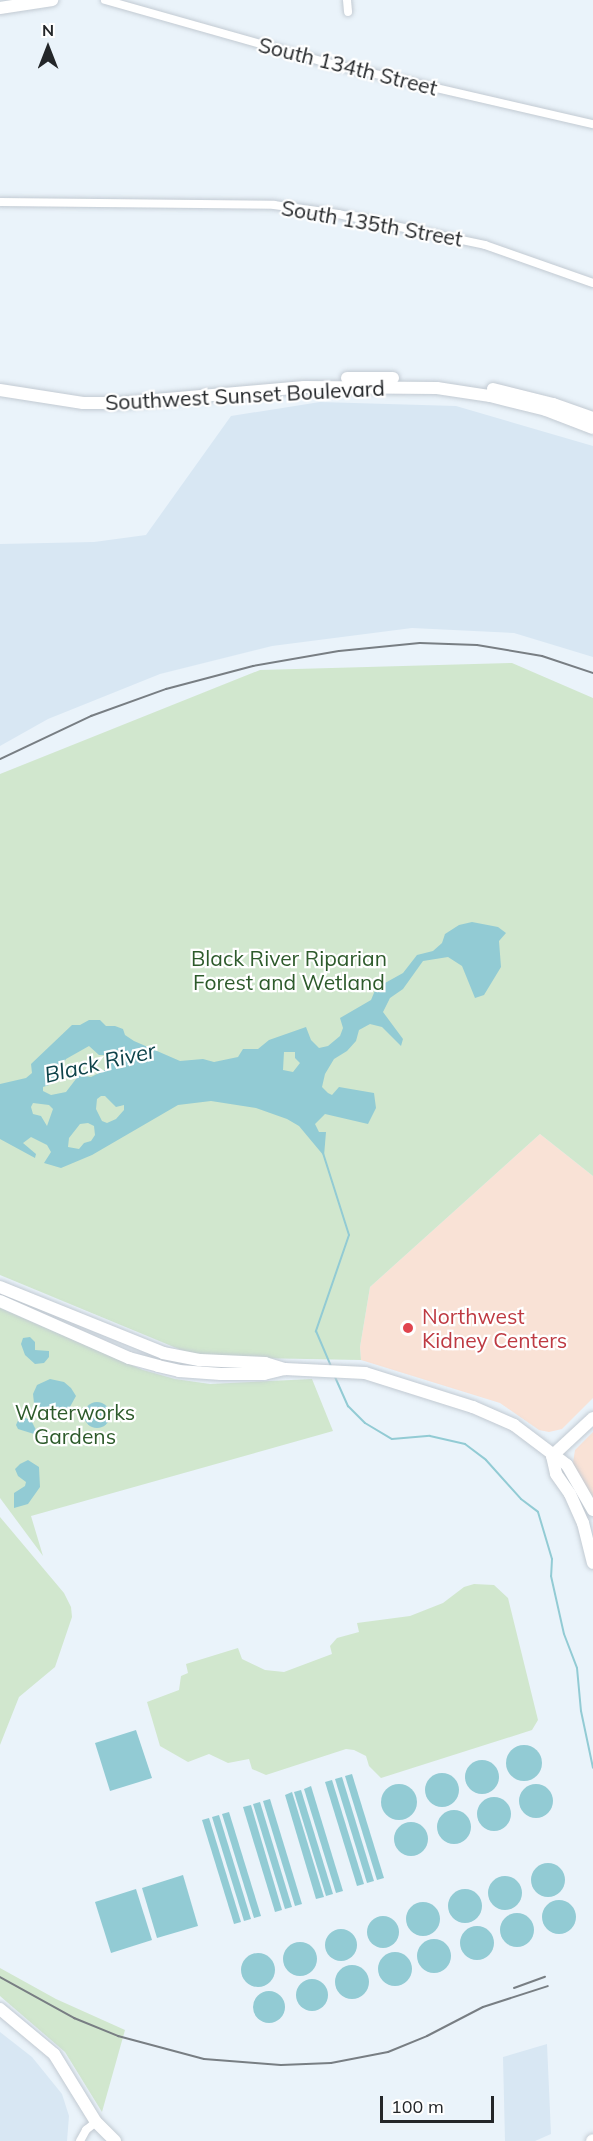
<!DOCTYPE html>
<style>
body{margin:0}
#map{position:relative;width:593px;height:2141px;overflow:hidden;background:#eaf3fa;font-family:Mulish,sans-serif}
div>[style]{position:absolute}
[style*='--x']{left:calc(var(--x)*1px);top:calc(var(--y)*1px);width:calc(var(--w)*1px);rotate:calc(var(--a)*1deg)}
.commercial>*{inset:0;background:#f9e2d6}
.built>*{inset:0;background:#d8e7f3}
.green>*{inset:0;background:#d1e7ce}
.water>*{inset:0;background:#92cbd4}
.round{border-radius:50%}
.stream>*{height:2px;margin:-1px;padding:0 1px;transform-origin:1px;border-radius:1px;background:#92cbd4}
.roads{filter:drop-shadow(0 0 2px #c2cad2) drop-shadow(0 0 2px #c2cad2)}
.street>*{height:8px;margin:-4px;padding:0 4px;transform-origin:4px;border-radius:4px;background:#fff}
.secondary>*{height:12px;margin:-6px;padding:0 6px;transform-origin:6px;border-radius:6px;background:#fff}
.rail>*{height:2px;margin:-1px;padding:0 1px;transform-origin:1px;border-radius:1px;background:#787e83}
.dots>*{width:16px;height:16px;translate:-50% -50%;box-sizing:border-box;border:3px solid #fff;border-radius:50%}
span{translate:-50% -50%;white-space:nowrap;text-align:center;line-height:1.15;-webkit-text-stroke:4.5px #fff;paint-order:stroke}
.street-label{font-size:21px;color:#232629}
.park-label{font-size:21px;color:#2d5a2b}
.health-label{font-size:21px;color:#be3a42}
.left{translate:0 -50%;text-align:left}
.water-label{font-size:22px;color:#0e434a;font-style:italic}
.north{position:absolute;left:18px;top:18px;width:60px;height:60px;-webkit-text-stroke:4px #fff;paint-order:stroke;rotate:0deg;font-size:16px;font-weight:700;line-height:24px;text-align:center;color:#232629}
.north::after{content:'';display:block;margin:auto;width:21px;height:27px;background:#232629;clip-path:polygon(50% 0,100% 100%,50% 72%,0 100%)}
.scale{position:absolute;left:380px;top:2096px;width:114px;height:27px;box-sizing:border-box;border:3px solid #232629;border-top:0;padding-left:8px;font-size:18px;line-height:21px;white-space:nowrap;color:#232629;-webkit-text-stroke:4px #fff;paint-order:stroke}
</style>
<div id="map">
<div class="commercial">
<i style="clip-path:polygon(540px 1134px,593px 1176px,593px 1398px,562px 1429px,549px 1432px,539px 1430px,500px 1403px,361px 1360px,360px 1347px,370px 1287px)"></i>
<i style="clip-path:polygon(593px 1432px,593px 1500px,573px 1463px,575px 1450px)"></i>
</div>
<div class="built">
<i style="clip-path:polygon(320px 402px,456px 406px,593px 446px,593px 657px,514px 633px,412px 628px,272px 646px,160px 674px,48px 719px,0 746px,0 544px,94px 542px,146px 535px,231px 416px)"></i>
<i style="clip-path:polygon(0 2032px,32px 2057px,62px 2094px,69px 2116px,67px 2141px,0 2141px)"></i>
<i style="clip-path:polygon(547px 2044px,551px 2134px,535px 2141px,505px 2141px,503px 2057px)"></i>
</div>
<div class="green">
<i style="clip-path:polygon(512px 663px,593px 698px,593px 1176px,540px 1134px,370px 1287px,360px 1347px,361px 1360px,198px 1357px,0 1275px,0 774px,260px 670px)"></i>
<i style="clip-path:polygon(0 1308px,143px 1370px,175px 1379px,210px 1384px,312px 1379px,333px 1431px,31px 1516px,43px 1556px,0 1498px)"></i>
<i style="clip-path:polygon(0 1517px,64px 1593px,71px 1607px,72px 1617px,55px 1667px,19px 1697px,0 1745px)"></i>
<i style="clip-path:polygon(474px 1584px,494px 1585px,508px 1598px,538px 1720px,532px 1730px,381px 1778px,369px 1766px,366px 1756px,354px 1750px,346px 1749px,266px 1775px,252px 1769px,249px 1759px,228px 1763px,209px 1754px,188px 1762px,160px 1746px,147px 1702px,179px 1690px,181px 1676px,188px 1673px,186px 1664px,238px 1648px,242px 1659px,265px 1670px,284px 1672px,332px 1654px,330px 1646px,337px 1638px,359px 1632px,357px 1623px,410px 1616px,443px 1603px,464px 1587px)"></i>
<i style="clip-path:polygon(0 1968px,56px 1999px,125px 2030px,102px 2112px,65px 2052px,0 1996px)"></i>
</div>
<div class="water">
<i style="clip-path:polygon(evenodd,472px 922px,498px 927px,506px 933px,499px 941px,501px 967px,484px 995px,475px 998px,462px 966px,448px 957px,423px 961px,403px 989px,390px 998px,383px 1012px,403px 1039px,401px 1046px,382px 1027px,370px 1024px,359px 1030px,356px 1041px,347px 1051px,334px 1059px,325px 1074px,322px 1087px,328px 1093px,332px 1095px,339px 1087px,374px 1093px,376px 1108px,368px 1124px,325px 1114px,315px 1124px,319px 1132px,326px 1132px,324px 1156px,299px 1126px,287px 1119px,256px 1108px,211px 1101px,178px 1105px,92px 1155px,61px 1168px,44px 1163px,51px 1152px,47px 1145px,31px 1137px,23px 1143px,36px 1154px,35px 1158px,0 1139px,0 1084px,26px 1078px,32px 1073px,31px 1064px,72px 1025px,80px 1025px,89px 1020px,100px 1020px,106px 1026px,115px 1026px,123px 1029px,125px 1035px,134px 1041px,180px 1061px,203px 1059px,214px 1062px,238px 1057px,243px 1049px,258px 1049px,269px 1040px,306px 1027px,311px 1040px,319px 1048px,328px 1046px,340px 1036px,343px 1028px,340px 1018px,371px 1000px,376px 988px,403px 973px,417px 955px,433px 951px,442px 943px,445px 934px,459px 925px,472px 922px,89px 1046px,99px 1055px,107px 1055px,109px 1068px,91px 1077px,79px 1075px,66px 1092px,51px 1095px,43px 1091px,43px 1087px,49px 1085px,66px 1059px,89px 1046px,472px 922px,284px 1052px,295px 1052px,295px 1058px,300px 1063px,293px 1072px,283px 1070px,284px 1052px,472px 922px,101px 1096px,105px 1096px,116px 1107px,124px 1105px,124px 1110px,116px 1119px,107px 1123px,102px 1121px,96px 1109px,97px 1099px,101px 1096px,472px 922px,33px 1103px,49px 1105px,53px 1109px,47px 1126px,41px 1116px,33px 1114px,31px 1107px,33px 1103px,472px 922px,88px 1123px,94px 1126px,95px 1135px,91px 1141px,84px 1143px,79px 1149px,68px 1147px,69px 1138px,80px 1124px,88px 1123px)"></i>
<i style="clip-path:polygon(30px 1337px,35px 1342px,35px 1350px,49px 1351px,49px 1357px,44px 1363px,35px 1364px,25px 1355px,21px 1344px,23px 1338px)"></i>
<i style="clip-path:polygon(50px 1379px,64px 1382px,71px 1388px,76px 1396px,66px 1414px,58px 1418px,34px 1403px,33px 1394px,37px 1385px)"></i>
<i class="round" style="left:84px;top:1402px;width:26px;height:26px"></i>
<i style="clip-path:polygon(20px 1416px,31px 1420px,37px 1432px,34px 1434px,18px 1429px,16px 1425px)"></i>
<i style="clip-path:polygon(28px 1460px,39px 1467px,40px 1487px,28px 1504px,14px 1508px,14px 1493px,25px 1486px,26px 1482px,18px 1476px,15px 1469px,20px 1464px)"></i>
<i style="clip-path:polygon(136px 1730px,152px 1778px,110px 1791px,95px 1743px)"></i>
<i class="round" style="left:506px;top:1745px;width:36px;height:36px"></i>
<i class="round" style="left:465px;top:1760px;width:34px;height:34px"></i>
<i class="round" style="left:425px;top:1773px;width:34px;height:34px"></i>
<i style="clip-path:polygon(352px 1774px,384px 1878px,377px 1880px,345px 1776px)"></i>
<i style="clip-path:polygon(342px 1777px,374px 1881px,367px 1883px,335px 1779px)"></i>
<i style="clip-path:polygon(332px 1780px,364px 1884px,357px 1886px,325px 1782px)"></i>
<i class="round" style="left:519px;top:1784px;width:34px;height:34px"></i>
<i class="round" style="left:381px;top:1784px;width:36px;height:36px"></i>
<i style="clip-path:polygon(311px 1786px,343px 1891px,336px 1893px,304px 1789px)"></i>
<i style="clip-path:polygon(301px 1790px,333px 1894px,326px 1896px,294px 1792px)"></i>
<i style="clip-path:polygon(292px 1792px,324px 1897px,316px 1899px,285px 1795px)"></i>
<i class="round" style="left:477px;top:1797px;width:34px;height:34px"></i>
<i style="clip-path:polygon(270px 1799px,302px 1904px,295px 1906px,263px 1801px)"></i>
<i style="clip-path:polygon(260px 1802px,292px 1907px,285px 1909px,253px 1804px)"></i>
<i style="clip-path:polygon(251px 1805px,282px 1910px,275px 1912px,243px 1807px)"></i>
<i class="round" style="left:437px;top:1810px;width:34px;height:34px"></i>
<i style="clip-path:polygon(229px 1812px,261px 1916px,254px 1918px,222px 1814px)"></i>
<i style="clip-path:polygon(219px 1815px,251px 1919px,244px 1921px,212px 1817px)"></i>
<i style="clip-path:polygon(209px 1818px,241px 1922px,234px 1924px,202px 1820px)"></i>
<i class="round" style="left:394px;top:1822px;width:34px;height:34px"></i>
<i class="round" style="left:531px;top:1863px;width:34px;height:34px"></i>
<i style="clip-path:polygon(183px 1875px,198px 1926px,157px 1938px,142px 1888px)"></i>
<i class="round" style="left:488px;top:1876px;width:34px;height:34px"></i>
<i style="clip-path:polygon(136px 1889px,152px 1940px,111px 1953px,95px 1902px)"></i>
<i class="round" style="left:448px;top:1889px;width:34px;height:34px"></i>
<i class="round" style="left:542px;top:1900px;width:34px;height:34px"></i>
<i class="round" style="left:406px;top:1902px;width:34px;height:34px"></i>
<i class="round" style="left:500px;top:1913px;width:34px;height:34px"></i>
<i class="round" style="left:367px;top:1916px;width:32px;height:32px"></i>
<i class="round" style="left:460px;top:1926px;width:34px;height:34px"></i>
<i class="round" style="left:325px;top:1929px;width:32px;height:32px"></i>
<i class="round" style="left:417px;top:1939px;width:34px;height:34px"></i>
<i class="round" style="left:283px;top:1942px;width:34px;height:34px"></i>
<i class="round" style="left:378px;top:1952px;width:34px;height:34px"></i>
<i class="round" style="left:241px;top:1953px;width:34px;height:34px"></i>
<i class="round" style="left:335px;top:1965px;width:34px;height:34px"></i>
<i class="round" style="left:296px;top:1979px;width:32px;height:32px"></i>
<i class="round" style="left:253px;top:1991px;width:32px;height:32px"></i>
</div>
<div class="stream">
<i style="--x:323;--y:1153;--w:86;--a:72.4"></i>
<i style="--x:349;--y:1235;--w:102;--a:109"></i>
<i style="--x:316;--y:1331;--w:38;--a:67"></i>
<i style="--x:335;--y:1377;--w:32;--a:66"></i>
<i style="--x:348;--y:1406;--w:24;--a:45"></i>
<i style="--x:365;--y:1423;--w:31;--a:31"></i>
<i style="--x:392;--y:1439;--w:38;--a:-5"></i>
<i style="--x:430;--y:1436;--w:36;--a:13"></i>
<i style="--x:465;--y:1444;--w:26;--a:37"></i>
<i style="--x:486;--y:1460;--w:52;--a:48.1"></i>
<i style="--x:521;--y:1499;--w:21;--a:37"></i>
<i style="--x:538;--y:1512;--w:49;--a:73.4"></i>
<i style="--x:552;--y:1559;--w:17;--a:93"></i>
<i style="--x:551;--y:1576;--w:59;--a:77.4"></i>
<i style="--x:564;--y:1634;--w:36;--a:69"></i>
<i style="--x:577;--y:1668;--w:43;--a:84.7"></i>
<i style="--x:581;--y:1711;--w:58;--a:78.1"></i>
</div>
<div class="roads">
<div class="street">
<i style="--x:105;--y:0;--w:232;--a:15.8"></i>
<i style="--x:328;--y:63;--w:272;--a:13"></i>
<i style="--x:347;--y:0;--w:12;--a:85"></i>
<i style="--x:0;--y:202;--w:274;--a:0.6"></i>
<i style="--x:274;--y:205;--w:65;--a:8"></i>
<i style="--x:338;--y:214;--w:150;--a:11.9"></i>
<i style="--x:485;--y:245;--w:114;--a:19.4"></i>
<i style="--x:80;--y:2141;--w:13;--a:-61"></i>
<i style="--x:86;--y:2130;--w:13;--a:-39"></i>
</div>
<div class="secondary">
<i style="--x:0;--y:8;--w:53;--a:-8.7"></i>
<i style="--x:347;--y:378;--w:46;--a:0"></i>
<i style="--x:493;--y:389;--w:62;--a:14"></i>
<i style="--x:553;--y:404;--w:42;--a:19.3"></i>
<i style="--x:0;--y:390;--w:84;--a:8.9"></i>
<i style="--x:83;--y:403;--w:38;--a:0"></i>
<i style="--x:121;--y:403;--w:184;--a:-5"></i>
<i style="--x:304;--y:387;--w:133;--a:0.4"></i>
<i style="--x:437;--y:388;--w:54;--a:8.6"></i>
<i style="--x:490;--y:396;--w:58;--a:14"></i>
<i style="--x:546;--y:410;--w:50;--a:21"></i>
<i style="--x:0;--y:1287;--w:176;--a:22"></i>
<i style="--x:163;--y:1353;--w:38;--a:11"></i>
<i style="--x:200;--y:1360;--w:65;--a:2.6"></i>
<i style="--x:265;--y:1363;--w:21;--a:17"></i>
<i style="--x:285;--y:1369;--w:80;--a:2.9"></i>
<i style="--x:365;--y:1373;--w:113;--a:17.5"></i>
<i style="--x:473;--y:1407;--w:45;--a:23.7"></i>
<i style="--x:514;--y:1425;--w:66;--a:37"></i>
<i style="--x:567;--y:1465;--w:52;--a:60"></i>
<i style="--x:0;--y:1301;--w:141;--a:23.8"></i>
<i style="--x:129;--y:1358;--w:30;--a:15"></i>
<i style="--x:158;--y:1366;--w:22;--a:13"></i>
<i style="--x:179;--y:1371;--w:42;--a:4.1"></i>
<i style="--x:221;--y:1374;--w:43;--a:0"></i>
<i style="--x:264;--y:1374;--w:21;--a:-14"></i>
<i style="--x:552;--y:1456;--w:18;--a:77"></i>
<i style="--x:556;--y:1474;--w:24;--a:55"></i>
<i style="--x:570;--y:1494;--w:32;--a:66"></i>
<i style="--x:583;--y:1523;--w:41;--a:76"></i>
<i style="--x:552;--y:1456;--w:56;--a:-42.8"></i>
<i style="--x:0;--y:2009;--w:70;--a:39.8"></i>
<i style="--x:54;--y:2054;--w:80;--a:58.3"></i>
<i style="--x:96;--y:2122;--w:27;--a:45"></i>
<i style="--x:592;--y:2141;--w:1;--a:-45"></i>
</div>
</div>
<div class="rail">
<i style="--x:0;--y:759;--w:101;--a:-25.3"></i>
<i style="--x:91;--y:716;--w:80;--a:-19.8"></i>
<i style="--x:166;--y:689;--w:90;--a:-14.8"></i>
<i style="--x:253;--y:666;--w:87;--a:-9.9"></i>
<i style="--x:339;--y:651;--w:81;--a:-5.6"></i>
<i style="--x:420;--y:643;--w:57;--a:2"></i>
<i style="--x:477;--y:645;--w:66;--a:9.6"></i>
<i style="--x:542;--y:656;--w:54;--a:18.4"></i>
<i style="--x:0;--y:1977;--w:85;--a:29"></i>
<i style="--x:74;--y:2018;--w:48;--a:22.2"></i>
<i style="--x:118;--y:2036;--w:89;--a:15"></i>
<i style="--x:204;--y:2059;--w:77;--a:4.5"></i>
<i style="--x:281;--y:2065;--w:50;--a:-2.3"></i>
<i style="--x:331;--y:2063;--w:58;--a:-10.9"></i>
<i style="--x:388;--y:2052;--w:42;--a:-22.3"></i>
<i style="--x:427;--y:2036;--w:63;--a:-27.4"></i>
<i style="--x:483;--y:2007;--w:68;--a:-17.9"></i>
<i style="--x:514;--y:1988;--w:33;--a:-20"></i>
</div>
<div class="dots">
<i style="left:408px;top:1328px;background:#e0444e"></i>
</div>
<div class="street-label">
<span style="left:348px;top:66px;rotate:14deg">South 134th Street</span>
<span style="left:372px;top:223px;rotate:10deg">South 135th Street</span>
<span style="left:245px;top:395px;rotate:-3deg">Southwest Sunset Boulevard</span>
</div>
<div class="park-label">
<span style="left:289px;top:970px">Black River Riparian<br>Forest and Wetland</span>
<span style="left:75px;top:1424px">Waterworks<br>Gardens</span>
</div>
<div class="health-label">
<span class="left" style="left:422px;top:1328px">Northwest<br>Kidney Centers</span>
</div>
<div class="water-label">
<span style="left:100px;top:1063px;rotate:-13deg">Black River</span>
</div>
<div class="north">N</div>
<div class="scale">100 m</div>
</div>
